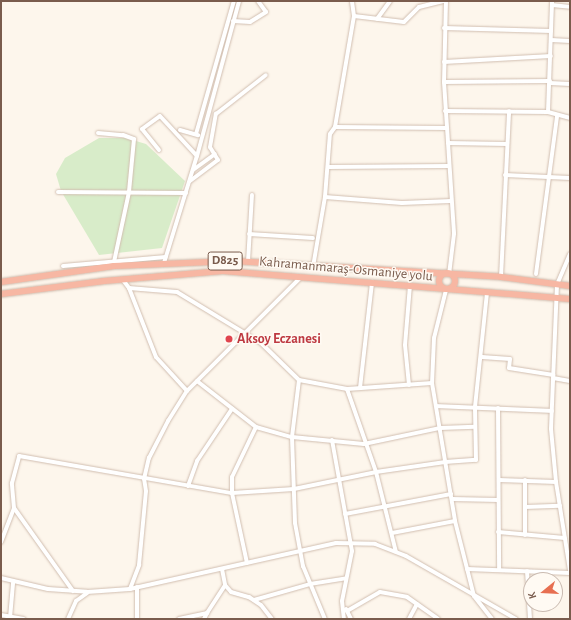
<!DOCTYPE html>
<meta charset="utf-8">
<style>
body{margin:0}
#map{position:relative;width:571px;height:620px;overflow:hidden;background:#fdf6ec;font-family:"Alegreya Sans",sans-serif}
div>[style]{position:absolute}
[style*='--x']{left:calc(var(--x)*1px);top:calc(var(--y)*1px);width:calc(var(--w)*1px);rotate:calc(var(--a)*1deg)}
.green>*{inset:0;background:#d8ecc9}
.roads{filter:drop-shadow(0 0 1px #d1beb0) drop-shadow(0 0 1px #d1beb0)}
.minor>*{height:4px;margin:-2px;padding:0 2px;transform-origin:2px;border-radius:2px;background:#fff}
.highway>*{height:6px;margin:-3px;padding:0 3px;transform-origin:3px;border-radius:3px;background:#f7b7a3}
.highway>.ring{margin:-3px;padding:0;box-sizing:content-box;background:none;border:6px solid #f7b7a3;border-radius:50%}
.dots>*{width:11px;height:11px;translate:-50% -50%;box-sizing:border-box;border:2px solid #fffaf3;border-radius:50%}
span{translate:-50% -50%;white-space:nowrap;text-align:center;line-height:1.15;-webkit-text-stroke:3px #fffaf3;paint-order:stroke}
.shield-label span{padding:1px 3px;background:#fffaf3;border:1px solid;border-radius:3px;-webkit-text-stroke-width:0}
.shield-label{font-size:13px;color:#7a5c4d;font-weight:700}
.street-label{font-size:14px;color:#7a5c4d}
.health-label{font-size:14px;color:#be3a42;font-weight:700}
.left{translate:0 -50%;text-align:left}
.frame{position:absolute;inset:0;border:2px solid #7a5c4d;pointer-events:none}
.north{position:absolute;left:523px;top:572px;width:40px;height:40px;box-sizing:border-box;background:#fffaf3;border:1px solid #cabbb1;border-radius:50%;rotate:252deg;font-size:11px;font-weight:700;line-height:16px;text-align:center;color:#7a5c4d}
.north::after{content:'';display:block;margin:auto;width:14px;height:18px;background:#e76f51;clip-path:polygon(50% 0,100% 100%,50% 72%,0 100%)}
</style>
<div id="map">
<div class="green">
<i style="clip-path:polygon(99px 138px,126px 138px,146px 144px,185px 181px,162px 248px,99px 255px,61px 191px,56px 174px,65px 158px)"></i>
</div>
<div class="roads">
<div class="minor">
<i style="--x:446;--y:1;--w:81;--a:91.4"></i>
<i style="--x:444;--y:82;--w:152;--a:86.2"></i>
<i style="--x:454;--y:234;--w:39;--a:97"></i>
<i style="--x:552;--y:5;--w:18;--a:6"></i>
<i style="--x:354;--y:16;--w:50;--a:6.8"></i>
<i style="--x:404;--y:22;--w:21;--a:-45"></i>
<i style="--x:419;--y:7;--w:25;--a:-14"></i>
<i style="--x:377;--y:19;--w:22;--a:-54"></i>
<i style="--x:233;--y:21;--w:17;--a:3"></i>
<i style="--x:250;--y:22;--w:19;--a:-32"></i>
<i style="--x:266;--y:12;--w:14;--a:-126"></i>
<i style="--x:444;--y:28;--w:107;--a:1.6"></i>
<i style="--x:551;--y:40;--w:19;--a:3"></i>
<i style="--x:444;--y:62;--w:107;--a:-3.2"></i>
<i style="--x:444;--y:82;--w:106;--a:-0.5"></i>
<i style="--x:550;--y:83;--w:20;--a:3"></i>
<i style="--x:445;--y:111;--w:103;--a:0.6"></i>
<i style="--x:548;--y:112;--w:23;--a:15"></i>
<i style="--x:548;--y:112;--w:111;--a:-87.9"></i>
<i style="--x:335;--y:127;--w:112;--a:0.5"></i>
<i style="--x:180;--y:130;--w:19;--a:16"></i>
<i style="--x:98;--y:133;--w:25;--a:5"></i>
<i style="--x:123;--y:135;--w:12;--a:20"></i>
<i style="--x:134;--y:139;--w:53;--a:95.4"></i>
<i style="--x:129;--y:192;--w:72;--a:102.1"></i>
<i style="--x:196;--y:134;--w:138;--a:-74.1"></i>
<i style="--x:448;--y:143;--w:59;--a:1"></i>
<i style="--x:159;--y:150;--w:27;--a:-129"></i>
<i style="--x:142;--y:129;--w:22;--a:-36"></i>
<i style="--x:160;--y:116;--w:54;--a:47.2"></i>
<i style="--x:328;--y:167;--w:121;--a:-0.5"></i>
<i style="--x:193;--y:170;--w:27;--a:-36"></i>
<i style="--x:505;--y:175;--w:65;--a:2.6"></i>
<i style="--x:190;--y:181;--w:35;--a:-37"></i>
<i style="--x:218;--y:160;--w:15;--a:-122"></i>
<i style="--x:210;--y:147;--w:34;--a:-80"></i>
<i style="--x:216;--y:114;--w:63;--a:-38"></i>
<i style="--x:58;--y:192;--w:128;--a:0.4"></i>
<i style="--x:325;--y:197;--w:77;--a:4.5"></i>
<i style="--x:402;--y:203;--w:49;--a:-2.3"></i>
<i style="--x:249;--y:234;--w:64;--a:3.6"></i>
<i style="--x:570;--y:254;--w:34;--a:113"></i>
<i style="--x:557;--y:285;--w:144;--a:92.4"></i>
<i style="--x:551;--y:429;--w:53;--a:84.6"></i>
<i style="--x:556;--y:482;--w:89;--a:81"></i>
<i style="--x:248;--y:262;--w:67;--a:-86.6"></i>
<i style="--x:164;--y:263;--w:112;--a:-72.9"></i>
<i style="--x:197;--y:156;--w:161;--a:-74.8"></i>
<i style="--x:63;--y:266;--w:103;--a:-5"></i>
<i style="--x:313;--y:267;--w:71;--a:-80.3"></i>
<i style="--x:325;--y:197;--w:63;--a:-85.5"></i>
<i style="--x:330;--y:134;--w:9;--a:-54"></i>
<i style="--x:335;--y:127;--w:113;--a:-80.3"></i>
<i style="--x:354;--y:16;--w:15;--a:-98"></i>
<i style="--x:536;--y:274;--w:159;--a:-82.4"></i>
<i style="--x:501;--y:277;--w:166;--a:-87.2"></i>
<i style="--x:123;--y:280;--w:10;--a:53"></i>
<i style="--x:129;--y:288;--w:74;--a:68.6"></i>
<i style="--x:156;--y:357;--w:46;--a:47.6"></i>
<i style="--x:129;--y:288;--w:48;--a:4.8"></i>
<i style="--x:177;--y:292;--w:98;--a:31.3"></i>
<i style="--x:261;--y:343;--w:53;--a:44.2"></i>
<i style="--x:299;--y:380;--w:49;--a:10.6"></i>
<i style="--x:347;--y:389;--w:85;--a:-4"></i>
<i style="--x:446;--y:290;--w:49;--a:104"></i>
<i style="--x:434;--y:338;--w:45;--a:92.5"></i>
<i style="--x:432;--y:383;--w:140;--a:80.5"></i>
<i style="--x:455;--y:521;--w:77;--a:75.8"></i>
<i style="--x:474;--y:596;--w:29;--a:52"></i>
<i style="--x:482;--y:357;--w:28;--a:4"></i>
<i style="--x:510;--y:359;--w:9;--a:96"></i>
<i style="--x:509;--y:368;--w:45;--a:9"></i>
<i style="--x:553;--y:378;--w:17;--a:10"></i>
<i style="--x:299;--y:380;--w:57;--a:97"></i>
<i style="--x:292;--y:437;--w:86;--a:88"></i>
<i style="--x:295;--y:523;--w:44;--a:79.5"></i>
<i style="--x:303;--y:566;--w:57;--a:67.5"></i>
<i style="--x:197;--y:381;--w:75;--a:37.9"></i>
<i style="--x:256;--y:427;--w:37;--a:16"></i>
<i style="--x:292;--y:437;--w:72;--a:5.6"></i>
<i style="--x:364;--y:444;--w:78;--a:-11.9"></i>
<i style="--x:440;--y:428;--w:35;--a:-2"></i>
<i style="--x:409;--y:385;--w:40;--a:-95.7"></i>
<i style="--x:405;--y:345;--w:59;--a:-85.2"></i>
<i style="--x:360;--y:388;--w:107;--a:-83.5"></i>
<i style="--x:347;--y:389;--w:88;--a:70.7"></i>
<i style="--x:376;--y:472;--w:82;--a:76"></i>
<i style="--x:437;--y:406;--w:115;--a:2.5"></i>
<i style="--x:498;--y:408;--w:162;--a:89.6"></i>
<i style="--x:332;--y:440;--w:113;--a:79.8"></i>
<i style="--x:352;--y:551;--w:51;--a:101.3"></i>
<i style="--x:342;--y:601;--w:18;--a:84"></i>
<i style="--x:499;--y:480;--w:57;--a:2"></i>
<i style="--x:525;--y:480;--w:55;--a:90"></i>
<i style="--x:188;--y:486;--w:27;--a:-70"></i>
<i style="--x:197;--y:461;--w:63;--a:-56.1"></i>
<i style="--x:452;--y:499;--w:46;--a:1.2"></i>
<i style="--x:525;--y:507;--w:35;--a:-2"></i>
<i style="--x:14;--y:508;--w:102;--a:54.6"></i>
<i style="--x:345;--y:514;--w:108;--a:-10.7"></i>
<i style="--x:498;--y:532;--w:67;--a:5.1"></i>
<i style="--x:392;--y:533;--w:64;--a:-10.8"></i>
<i style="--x:1;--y:542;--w:36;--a:-69"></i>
<i style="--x:14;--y:508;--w:25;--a:-95"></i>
<i style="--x:12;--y:483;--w:28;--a:-75"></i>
<i style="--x:19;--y:456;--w:216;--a:9.9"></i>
<i style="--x:232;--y:493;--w:62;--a:-3.7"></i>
<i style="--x:294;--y:489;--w:84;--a:-11.7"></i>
<i style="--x:376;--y:472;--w:70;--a:-8.2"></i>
<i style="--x:445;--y:462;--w:31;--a:-4"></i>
<i style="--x:476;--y:460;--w:53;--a:-91.1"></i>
<i style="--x:475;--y:407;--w:115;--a:-84"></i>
<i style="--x:247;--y:563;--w:72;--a:-102.1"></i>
<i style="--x:232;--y:493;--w:16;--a:-90"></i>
<i style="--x:232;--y:477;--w:55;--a:-64.4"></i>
<i style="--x:222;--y:569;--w:16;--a:79"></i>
<i style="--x:225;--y:585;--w:9;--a:49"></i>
<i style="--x:231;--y:592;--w:19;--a:16"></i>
<i style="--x:249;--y:597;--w:14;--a:34"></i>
<i style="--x:261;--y:605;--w:18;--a:52"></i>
<i style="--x:467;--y:569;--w:103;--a:2.2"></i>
<i style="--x:527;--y:571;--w:48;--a:86.4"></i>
<i style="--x:1;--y:578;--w:48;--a:13.2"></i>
<i style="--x:48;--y:589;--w:39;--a:4"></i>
<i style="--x:87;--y:592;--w:43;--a:-4"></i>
<i style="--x:130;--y:589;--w:211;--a:-12.6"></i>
<i style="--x:336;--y:543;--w:39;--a:1"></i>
<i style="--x:375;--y:544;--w:33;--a:21"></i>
<i style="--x:406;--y:556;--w:127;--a:29.8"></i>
<i style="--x:137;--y:587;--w:32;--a:90"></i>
<i style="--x:130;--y:589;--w:26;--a:-69"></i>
<i style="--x:139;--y:565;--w:74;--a:-84.6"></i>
<i style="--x:146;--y:491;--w:12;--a:-99"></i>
<i style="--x:144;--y:479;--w:22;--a:-77"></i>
<i style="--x:149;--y:458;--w:42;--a:-62.8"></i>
<i style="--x:168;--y:421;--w:36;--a:-58"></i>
<i style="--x:187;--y:391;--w:161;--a:-45"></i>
<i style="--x:254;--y:600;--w:58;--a:-15.9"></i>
<i style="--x:310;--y:584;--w:36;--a:-9"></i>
<i style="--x:346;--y:609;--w:11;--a:63"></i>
<i style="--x:347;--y:611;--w:38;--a:-30"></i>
<i style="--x:380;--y:592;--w:27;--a:10"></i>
<i style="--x:407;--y:597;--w:38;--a:35"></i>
<i style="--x:1;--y:615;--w:23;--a:10"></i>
<i style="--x:10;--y:618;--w:37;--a:-85"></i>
<i style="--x:68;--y:619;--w:20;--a:-66"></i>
<i style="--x:76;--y:601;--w:14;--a:-36"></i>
<i style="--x:179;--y:619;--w:29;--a:-12"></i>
<i style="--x:207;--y:613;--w:33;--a:-57"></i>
<i style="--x:204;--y:619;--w:7;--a:-63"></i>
<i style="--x:409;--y:619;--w:17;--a:-62"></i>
</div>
<div class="highway">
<i class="ring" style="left:439px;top:273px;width:10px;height:10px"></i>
<i style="--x:1;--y:282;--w:114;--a:-8.1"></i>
<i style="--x:114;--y:266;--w:120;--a:-2.4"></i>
<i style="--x:234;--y:261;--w:267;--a:3.4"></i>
<i style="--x:501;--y:277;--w:70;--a:7.4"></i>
<i style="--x:1;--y:294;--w:104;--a:-7.2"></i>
<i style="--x:104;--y:281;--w:119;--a:-4.8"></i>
<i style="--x:223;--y:271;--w:348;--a:4.6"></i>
</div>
</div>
<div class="dots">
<i style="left:229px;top:339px;background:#e0444e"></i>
</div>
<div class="shield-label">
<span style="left:225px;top:261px">D825</span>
</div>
<div class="street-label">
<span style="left:346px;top:269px;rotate:5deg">Kahramanmaraş-Osmaniye yolu</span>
</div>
<div class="health-label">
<span class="left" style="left:237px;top:339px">Aksoy Eczanesi</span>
</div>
<div class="frame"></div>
<div class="north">K</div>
</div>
